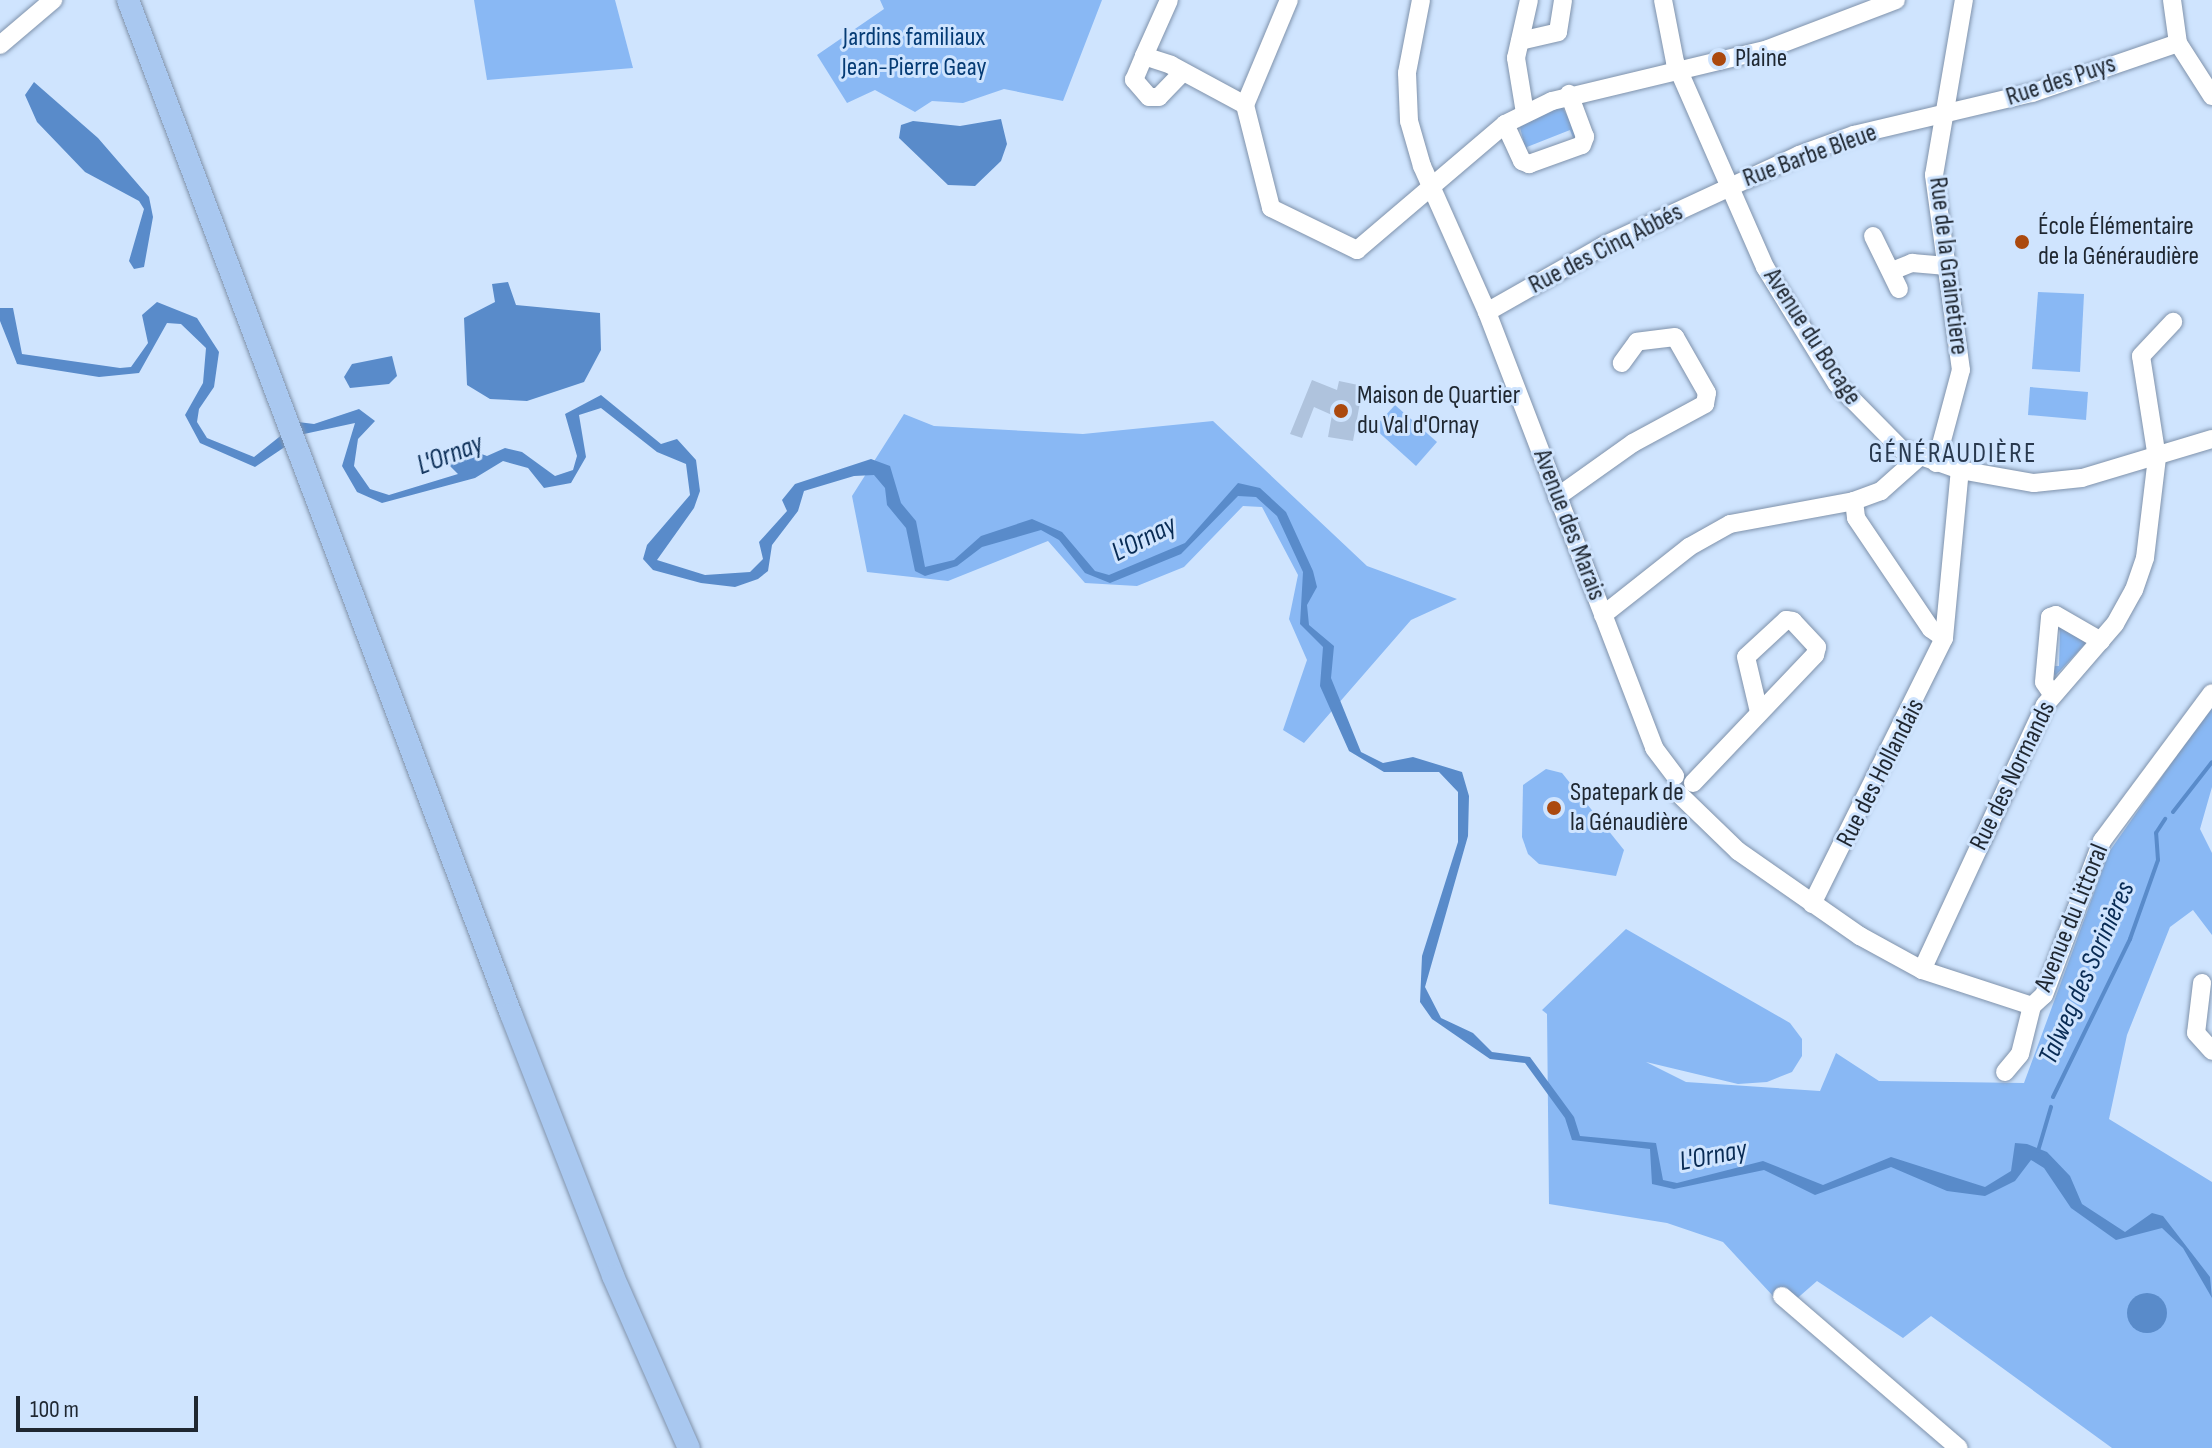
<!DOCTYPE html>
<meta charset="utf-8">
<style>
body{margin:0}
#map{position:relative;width:2212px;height:1448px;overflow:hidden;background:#cfe4fe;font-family:"Sofia Sans Condensed",sans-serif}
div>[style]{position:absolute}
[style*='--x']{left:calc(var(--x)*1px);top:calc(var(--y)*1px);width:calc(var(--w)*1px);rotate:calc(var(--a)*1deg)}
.green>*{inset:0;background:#89b8f4}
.water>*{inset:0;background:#598bca}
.round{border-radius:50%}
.stream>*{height:4px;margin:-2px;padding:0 2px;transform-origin:2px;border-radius:2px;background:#598bca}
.building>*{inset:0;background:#afc3dd}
.roads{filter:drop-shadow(0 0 2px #7f92ab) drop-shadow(0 0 2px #7f92ab)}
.minor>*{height:18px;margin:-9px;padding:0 9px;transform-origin:9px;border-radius:9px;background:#fff}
.major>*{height:22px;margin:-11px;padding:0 11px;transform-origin:11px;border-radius:11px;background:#a9c8f0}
.dots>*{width:22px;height:22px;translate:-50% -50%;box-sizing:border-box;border:4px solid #cfe4fe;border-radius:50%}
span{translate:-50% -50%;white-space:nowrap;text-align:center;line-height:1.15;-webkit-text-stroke:6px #cfe4fe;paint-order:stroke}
.park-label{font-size:26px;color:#063c75}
.poi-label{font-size:26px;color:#1f2731}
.left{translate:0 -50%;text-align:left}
.street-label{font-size:26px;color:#1f2731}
.neighbourhood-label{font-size:28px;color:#29394e;letter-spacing:2px}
.water-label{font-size:28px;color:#082b54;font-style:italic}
.scale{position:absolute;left:16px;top:1396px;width:182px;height:36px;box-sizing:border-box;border:4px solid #1f2731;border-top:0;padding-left:10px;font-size:24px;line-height:28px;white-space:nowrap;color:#1f2731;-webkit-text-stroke:6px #cfe4fe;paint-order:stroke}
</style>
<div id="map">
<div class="green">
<i style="clip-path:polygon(474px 0,615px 0,633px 68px,487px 80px)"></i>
<i style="clip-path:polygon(880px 0,1102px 0,1063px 101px,1004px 89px,963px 103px,932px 101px,915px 112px,875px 90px,847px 103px,817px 55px,884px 9px)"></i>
<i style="clip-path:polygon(1561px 105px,1577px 133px,1574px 140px,1570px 130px,1527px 147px,1527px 156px,1519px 123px)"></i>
<i style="clip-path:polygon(2038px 292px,2084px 294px,2080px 372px,2032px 369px)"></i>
<i style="clip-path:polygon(2030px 387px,2088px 392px,2086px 420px,2028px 415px)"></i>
<i style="clip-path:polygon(1395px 405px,1437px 442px,1416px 466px,1374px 428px)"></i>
<i style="clip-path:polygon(904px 414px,934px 426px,1083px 434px,1213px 421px,1367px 566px,1457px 599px,1411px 620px,1304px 743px,1283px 730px,1307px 660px,1289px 619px,1298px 575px,1262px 507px,1243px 506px,1184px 567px,1137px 586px,1085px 583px,1048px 541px,948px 581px,867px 572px,852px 496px)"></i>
<i style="clip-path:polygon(2054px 623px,2086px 643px,2055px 676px,2050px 666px,2059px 666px,2060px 630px,2051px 629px)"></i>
<i style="clip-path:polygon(2212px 705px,2212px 787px,2200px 829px,2212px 853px,2212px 935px,2193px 910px,2170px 927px,2127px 1035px,2109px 1119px,2212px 1182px,2212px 1448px,2112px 1448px,1931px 1316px,1903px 1338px,1817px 1281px,1785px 1309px,1723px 1242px,1667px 1223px,1549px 1204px,1547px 1014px,1542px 1010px,1626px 929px,1790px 1023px,1802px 1039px,1802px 1056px,1792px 1072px,1767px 1082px,1738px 1084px,1646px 1062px,1686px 1082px,1820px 1091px,1836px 1053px,1879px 1081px,2024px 1083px,2109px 852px)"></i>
<i style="clip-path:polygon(1546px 769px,1562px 773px,1624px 850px,1616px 876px,1539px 864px,1528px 854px,1522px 837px,1523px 785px)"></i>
</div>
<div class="water">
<i style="clip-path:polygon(34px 82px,98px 138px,149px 197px,153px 217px,144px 267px,134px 269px,129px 261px,144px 209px,139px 201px,85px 172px,37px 122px,25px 95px)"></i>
<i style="clip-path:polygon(1001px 119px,1007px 144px,1001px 161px,975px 186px,948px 185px,899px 138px,901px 125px,913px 121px,960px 126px)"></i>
<i style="clip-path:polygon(508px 282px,516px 305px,600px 313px,601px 350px,584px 382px,527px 401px,490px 399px,467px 385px,464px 318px,495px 302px,492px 284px)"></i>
<i style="clip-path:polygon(157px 302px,197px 318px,219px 352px,214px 387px,199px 409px,197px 422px,207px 438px,254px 457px,298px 422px,314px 424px,359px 409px,375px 421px,358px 439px,354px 466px,370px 489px,389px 495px,458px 474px,447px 463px,460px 446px,487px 456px,505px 448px,522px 452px,555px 476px,573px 470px,577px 456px,565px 414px,601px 395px,661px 444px,677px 439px,696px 460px,700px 491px,694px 508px,657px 560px,705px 575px,750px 572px,763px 559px,759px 542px,787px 511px,782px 500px,795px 484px,871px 459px,890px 466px,901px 503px,916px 521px,925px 567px,954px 560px,981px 536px,1032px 519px,1062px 532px,1095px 571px,1109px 575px,1185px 543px,1238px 483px,1260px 488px,1286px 512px,1313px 571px,1317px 587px,1307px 605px,1309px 625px,1334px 646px,1331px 678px,1361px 752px,1383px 763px,1413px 757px,1462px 772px,1469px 796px,1468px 836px,1425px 987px,1441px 1018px,1473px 1033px,1492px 1052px,1530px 1057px,1574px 1117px,1580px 1136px,1656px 1143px,1663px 1180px,1677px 1183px,1763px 1161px,1823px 1185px,1891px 1157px,1985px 1187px,2011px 1171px,2015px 1143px,2027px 1144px,2047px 1152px,2070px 1176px,2082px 1204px,2125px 1232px,2152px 1213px,2163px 1216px,2210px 1277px,2212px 1298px,2183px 1248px,2162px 1228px,2116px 1240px,2071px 1208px,2044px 1168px,2031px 1160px,2015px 1181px,1985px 1196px,1947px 1191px,1891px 1167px,1815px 1195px,1764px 1170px,1674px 1189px,1652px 1184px,1650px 1149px,1572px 1140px,1565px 1118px,1525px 1063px,1490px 1059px,1432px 1019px,1420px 1002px,1422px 956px,1458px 842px,1458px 792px,1439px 772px,1384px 772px,1349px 751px,1320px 686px,1323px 647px,1300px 624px,1303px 572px,1277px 516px,1256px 497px,1238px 496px,1181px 554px,1110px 583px,1085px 573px,1059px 540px,1041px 530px,982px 547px,957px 566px,925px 576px,915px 571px,906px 528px,887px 505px,885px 488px,874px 475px,854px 476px,804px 491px,798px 511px,772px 545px,768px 571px,758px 579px,735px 587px,701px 583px,653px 570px,643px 559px,647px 545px,690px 495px,686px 464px,657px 452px,601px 408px,579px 415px,586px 457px,571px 483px,544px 488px,528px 468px,503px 461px,475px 478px,382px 503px,357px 492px,342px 466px,355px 423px,304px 434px,255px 467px,200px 443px,185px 415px,203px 383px,206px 348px,181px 324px,167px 323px,139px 373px,99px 377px,17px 364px,0 321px,0 308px,13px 308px,22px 354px,120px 368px,131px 367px,148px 343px,142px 315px)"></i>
<i style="clip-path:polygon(392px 356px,397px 376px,389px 384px,350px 388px,344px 377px,352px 364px)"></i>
<i class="round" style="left:2127px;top:1293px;width:40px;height:40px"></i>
</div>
<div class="stream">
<i style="--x:2173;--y:812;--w:63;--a:-52"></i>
<i style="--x:2053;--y:1097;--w:176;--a:-64"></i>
<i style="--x:2130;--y:939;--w:84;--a:-70.5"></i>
<i style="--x:2158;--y:860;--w:27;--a:-94"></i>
<i style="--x:2156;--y:833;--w:17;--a:-57"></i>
<i style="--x:2038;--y:1151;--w:46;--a:-73.5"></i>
</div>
<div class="building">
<i style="clip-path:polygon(1312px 380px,1337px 390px,1339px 381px,1363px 386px,1353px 441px,1328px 437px,1332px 415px,1314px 407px,1302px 438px,1290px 434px)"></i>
</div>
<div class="roads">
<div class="minor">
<i style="--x:1421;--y:0;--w:74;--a:100.9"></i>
<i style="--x:1407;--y:73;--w:48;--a:87.6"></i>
<i style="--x:1409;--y:121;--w:47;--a:73.9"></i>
<i style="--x:1422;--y:166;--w:160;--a:66"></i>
<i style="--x:1487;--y:312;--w:467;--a:69"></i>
<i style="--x:1654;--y:748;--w:35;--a:53"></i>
<i style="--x:1663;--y:0;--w:63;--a:79"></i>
<i style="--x:1675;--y:62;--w:224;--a:66.3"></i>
<i style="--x:1765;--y:267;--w:137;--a:58.4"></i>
<i style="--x:1837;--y:384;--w:91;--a:45.4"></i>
<i style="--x:1901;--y:449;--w:63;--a:19.6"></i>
<i style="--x:1960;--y:470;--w:75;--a:10"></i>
<i style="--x:2034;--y:483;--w:48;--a:-5.9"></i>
<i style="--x:2082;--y:478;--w:136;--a:-16.7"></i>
<i style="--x:2172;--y:0;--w:43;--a:82.1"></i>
<i style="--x:2178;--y:43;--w:63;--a:57.3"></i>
<i style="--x:1520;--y:41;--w:39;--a:-13"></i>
<i style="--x:1558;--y:32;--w:32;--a:-81"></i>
<i style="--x:0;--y:45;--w:70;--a:-40.3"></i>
<i style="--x:1144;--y:56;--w:61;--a:-65.9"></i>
<i style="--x:1181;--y:74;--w:32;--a:134"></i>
<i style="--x:1159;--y:97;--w:10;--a:180"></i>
<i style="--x:1149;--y:97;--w:23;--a:-131"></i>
<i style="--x:1134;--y:80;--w:26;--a:-67"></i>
<i style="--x:1144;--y:56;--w:28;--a:18"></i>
<i style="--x:1171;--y:65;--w:84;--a:28.4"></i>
<i style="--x:1245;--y:105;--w:106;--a:75.8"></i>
<i style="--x:1271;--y:208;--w:96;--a:26"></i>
<i style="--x:1357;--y:250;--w:194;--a:-40.4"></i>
<i style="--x:1505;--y:124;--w:52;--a:-26.1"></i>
<i style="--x:1552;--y:101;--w:222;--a:-13.5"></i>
<i style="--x:1768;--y:49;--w:137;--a:-20.9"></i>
<i style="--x:1245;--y:105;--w:114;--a:-67.3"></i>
<i style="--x:1525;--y:113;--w:56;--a:-99.3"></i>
<i style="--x:1516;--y:58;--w:59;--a:-77.4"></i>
<i style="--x:1505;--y:124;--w:41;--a:65.3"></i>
<i style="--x:1522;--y:161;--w:8;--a:23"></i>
<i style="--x:1529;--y:164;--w:56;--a:-19.7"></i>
<i style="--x:1582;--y:145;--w:9;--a:-69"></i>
<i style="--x:1585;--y:137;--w:46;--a:-110.4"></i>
<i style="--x:1873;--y:236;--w:59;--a:63.9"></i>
<i style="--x:1892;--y:271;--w:22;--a:-22"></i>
<i style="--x:1912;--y:263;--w:35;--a:5"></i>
<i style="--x:1487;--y:312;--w:133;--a:-29.6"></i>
<i style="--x:1603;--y:246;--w:216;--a:-24.9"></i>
<i style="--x:1799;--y:155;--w:59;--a:-20"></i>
<i style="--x:1854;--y:135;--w:183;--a:-13.3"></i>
<i style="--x:2032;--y:93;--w:154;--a:-18.9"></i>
<i style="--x:1918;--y:458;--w:50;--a:138.3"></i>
<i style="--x:1881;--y:491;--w:29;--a:160"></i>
<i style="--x:1854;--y:501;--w:17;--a:83"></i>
<i style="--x:1856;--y:518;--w:134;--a:56"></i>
<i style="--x:1931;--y:629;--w:16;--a:35"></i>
<i style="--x:1944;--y:638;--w:169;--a:-84.6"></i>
<i style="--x:1936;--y:463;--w:96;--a:-75"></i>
<i style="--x:1961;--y:370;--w:197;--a:-97.9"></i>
<i style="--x:1934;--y:175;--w:178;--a:-80.3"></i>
<i style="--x:1557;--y:497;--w:93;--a:-35.4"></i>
<i style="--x:1633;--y:443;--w:82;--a:-28.4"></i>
<i style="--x:1705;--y:404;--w:11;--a:-80"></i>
<i style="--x:1707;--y:393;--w:64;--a:-119.7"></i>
<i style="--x:1675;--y:337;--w:38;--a:173"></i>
<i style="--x:1637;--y:342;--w:26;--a:126"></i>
<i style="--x:1603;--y:615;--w:110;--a:-38.3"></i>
<i style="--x:1689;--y:547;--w:47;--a:-29.3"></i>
<i style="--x:1730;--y:524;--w:126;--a:-10.5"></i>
<i style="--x:2052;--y:694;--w:14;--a:-124"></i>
<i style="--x:2044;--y:682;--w:65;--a:-84.7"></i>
<i style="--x:2050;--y:617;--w:6;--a:-18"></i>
<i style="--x:2056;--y:615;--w:52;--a:30"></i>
<i style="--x:1693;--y:783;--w:177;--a:-46.4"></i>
<i style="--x:1815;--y:655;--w:8;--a:-76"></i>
<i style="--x:1817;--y:647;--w:35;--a:-133"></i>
<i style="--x:1793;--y:621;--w:7;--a:-172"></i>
<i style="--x:1786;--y:620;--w:54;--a:137.2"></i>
<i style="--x:1746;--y:657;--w:57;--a:76.7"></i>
<i style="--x:1679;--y:794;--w:82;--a:44"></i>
<i style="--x:1738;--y:851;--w:149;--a:34.9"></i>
<i style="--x:1860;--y:936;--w:71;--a:28.7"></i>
<i style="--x:1922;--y:970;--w:116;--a:18.1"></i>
<i style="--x:1812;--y:904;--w:297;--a:-63.6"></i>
<i style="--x:1922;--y:970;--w:292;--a:-65.1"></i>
<i style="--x:2045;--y:705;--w:107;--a:-49.2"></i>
<i style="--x:2115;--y:624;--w:39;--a:-61"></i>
<i style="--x:2134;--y:590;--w:34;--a:-71"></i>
<i style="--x:2145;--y:558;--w:101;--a:-83.2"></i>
<i style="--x:2157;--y:458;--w:103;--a:-98.9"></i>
<i style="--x:2141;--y:356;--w:47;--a:-46.7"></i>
<i style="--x:2202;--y:983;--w:50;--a:96.8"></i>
<i style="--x:2196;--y:1033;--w:24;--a:48"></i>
<i style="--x:2005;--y:1072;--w:23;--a:-50"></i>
<i style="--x:2020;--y:1054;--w:49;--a:-76"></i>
<i style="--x:2032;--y:1006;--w:16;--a:-43"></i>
<i style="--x:2044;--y:995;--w:165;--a:-69.4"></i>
<i style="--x:2102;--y:841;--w:184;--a:-53.4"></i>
<i style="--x:1782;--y:1296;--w:233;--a:40.7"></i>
</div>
<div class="major">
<i style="--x:128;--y:0;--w:1084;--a:69.31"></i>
<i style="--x:511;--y:1014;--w:281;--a:68.7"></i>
<i style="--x:613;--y:1276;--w:188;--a:66.2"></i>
</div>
</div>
<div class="dots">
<i style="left:1719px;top:59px;background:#ab490e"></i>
<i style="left:2022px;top:242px;background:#ab490e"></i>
<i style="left:1341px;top:411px;background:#ab490e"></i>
<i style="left:1554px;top:808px;background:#ab490e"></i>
</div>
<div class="park-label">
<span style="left:914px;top:53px">Jardins familiaux<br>Jean-Pierre Geay</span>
</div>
<div class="poi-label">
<span class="left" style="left:1735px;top:59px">Plaine</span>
<span class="left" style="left:2038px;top:242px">École Élémentaire<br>de la Généraudière</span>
<span class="left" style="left:1357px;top:411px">Maison de Quartier<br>du Val d'Ornay</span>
<span class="left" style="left:1570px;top:808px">Spatepark de<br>la Génaudière</span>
</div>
<div class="street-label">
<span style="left:2061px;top:81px;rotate:-18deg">Rue des Puys</span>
<span style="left:1810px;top:156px;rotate:-20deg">Rue Barbe Bleue</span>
<span style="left:1606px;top:249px;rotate:-27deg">Rue des Cinq Abbés</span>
<span style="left:1948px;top:266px;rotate:83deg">Rue de la Grainetiere</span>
<span style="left:1812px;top:337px;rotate:57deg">Avenue du Bocage</span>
<span style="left:1569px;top:525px;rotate:69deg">Avenue des Marais</span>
<span style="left:1881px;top:773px;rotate:-63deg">Rue des Hollandais</span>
<span style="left:2013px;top:776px;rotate:-64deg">Rue des Normands</span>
<span style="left:2072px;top:918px;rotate:-68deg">Avenue du Littoral</span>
</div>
<div class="neighbourhood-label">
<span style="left:1953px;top:454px">GÉNÉRAUDIÈRE</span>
</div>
<div class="water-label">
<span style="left:450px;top:455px;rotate:-21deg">L'Ornay</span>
<span style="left:1144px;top:539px;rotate:-27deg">L'Ornay</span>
<span style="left:2087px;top:973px;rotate:-66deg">Talweg des Sorinières</span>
<span style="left:1713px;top:1156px;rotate:-11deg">L'Ornay</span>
</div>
<div class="scale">100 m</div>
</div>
